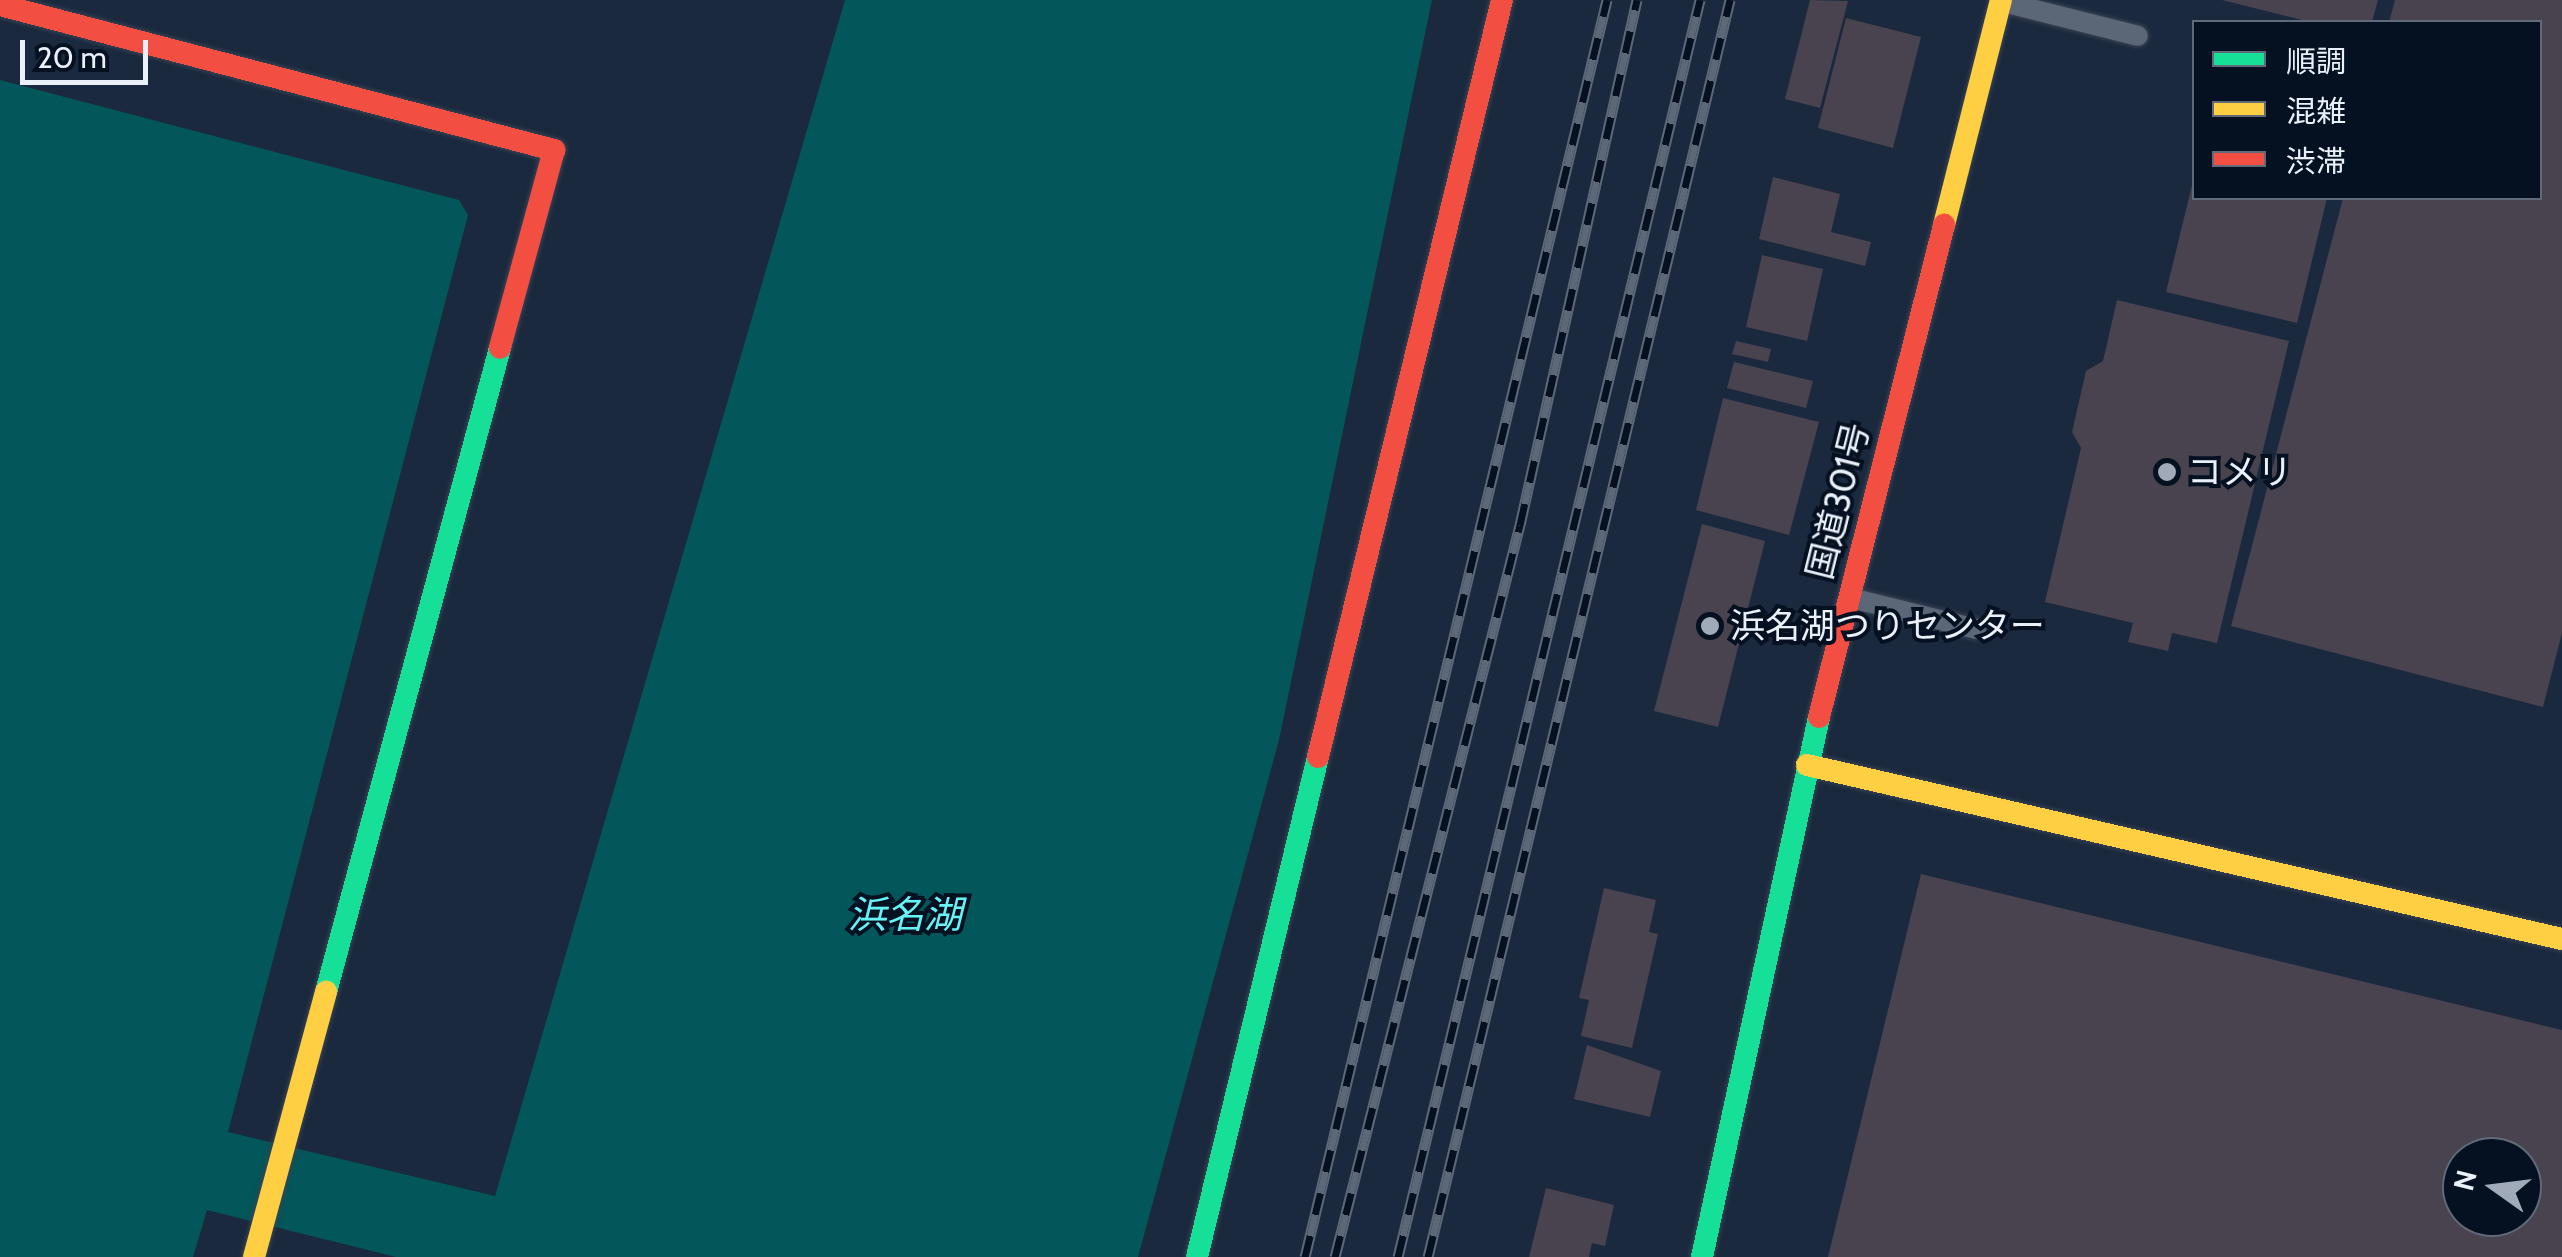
<!DOCTYPE html>
<meta charset="utf-8">
<style>
body{margin:0}
#map{position:relative;width:2562px;height:1257px;overflow:hidden;background:#1a293e;font-family:Cabin,"Noto Sans JP",sans-serif}
div>[style]{position:absolute}
[style*='--x']{left:calc(var(--x)*1px);top:calc(var(--y)*1px);width:calc(var(--w)*1px);rotate:calc(var(--a)*1deg)}
.water>*{inset:0;background:#03565a}
.building>*{inset:0;background:#48434e}
.roads{filter:drop-shadow(0 0 2px #3a4353) drop-shadow(0 0 2px #3a4353)}
.lane>*{height:20px;margin:-10px;padding:0 10px;transform-origin:10px;border-radius:10px;background:#5b6677}
.fast>*{height:22px;margin:-11px;padding:0 11px;transform-origin:11px;border-radius:11px;background:#16e098}
.slow>*{height:22px;margin:-11px;padding:0 11px;transform-origin:11px;border-radius:11px;background:#ffcf43}
.jam>*{height:22px;margin:-11px;padding:0 11px;transform-origin:11px;border-radius:11px;background:#f24e42}
.rail>*{height:11px;margin-top:-5.5px;transform-origin:0;background:repeating-linear-gradient(90deg,#051021 0 22px,#5c6878 0 44px);box-sizing:border-box;border-block:2px solid #5c6878}
.dots>*{width:28px;height:28px;translate:-50% -50%;box-sizing:border-box;border:5px solid #051021;border-radius:50%}
span{translate:-50% -50%;white-space:nowrap;text-align:center;line-height:1.15;-webkit-text-stroke:8px #051021;paint-order:stroke}
.poi-label{font-size:35px;color:#e9f0fa}
.left{translate:0 -50%;text-align:left}
.street-label{font-size:35px;color:#e9f0fa}
.water-label{font-size:38px;color:#66f3f6;font-style:italic}
.legend{position:absolute;left:2192px;top:20px;width:350px;height:180px;box-sizing:border-box;background:#051021;border:2px solid #606a78;margin:0;padding:12px 18px;list-style:none;font-size:30px;color:#e9f0fa}
.legend li{display:flex;align-items:center;gap:20px;height:50px}
.legend b{width:50px;border:2px solid #606a78}
.north{position:absolute;left:2442px;top:1137px;width:100px;height:100px;box-sizing:border-box;background:#051021;border:2px solid #606a78;border-radius:50%;rotate:284deg;font-size:28px;font-weight:700;line-height:40px;text-align:center;color:#e9f0fa}
.north::after{content:'';display:block;margin:auto;width:35px;height:45px;background:#a1aab8;clip-path:polygon(50% 0,100% 100%,50% 72%,0 100%)}
.scale{position:absolute;left:20px;top:40px;width:128px;height:45px;box-sizing:border-box;border:5px solid #e9f0fa;border-top:0;padding-left:12px;font-size:30px;line-height:35px;white-space:nowrap;color:#e9f0fa;-webkit-text-stroke:8px #051021;paint-order:stroke}
</style>
<div id="map">
<div class="water">
<i style="clip-path:polygon(845px 0,1432px 0,1279px 740px,1138px 1257px,396px 1257px,207px 1210px,193px 1257px,0 1257px,0 80px,459px 200px,468px 215px,228px 1132px,495px 1196px)"></i>
</div>
<div class="building">
<i style="clip-path:polygon(1810px 0,1848px 1px,1820px 108px,1785px 99px)"></i>
<i style="clip-path:polygon(2222px 0,2378px 0,2372px 22px,2310px 22px)"></i>
<i style="clip-path:polygon(2395px 0,2562px 0,2562px 633px,2543px 707px,2231px 626px,2343px 198px,2540px 198px,2540px 22px,2389px 22px)"></i>
<i style="clip-path:polygon(1846px 18px,1921px 37px,1893px 148px,1818px 128px)"></i>
<i style="clip-path:polygon(1773px 177px,1840px 194px,1831px 232px,1871px 242px,1865px 266px,1759px 239px)"></i>
<i style="clip-path:polygon(2193px 181px,2194px 198px,2327px 198px,2297px 323px,2166px 292px)"></i>
<i style="clip-path:polygon(1762px 255px,1823px 269px,1807px 341px,1746px 327px)"></i>
<i style="clip-path:polygon(2117px 300px,2289px 341px,2217px 643px,2172px 633px,2168px 651px,2128px 642px,2133px 623px,2045px 602px,2081px 448px,2072px 432px,2086px 371px,2103px 361px)"></i>
<i style="clip-path:polygon(1736px 341px,1771px 349px,1768px 362px,1732px 354px)"></i>
<i style="clip-path:polygon(1734px 362px,1813px 381px,1806px 408px,1727px 388px)"></i>
<i style="clip-path:polygon(1723px 398px,1819px 422px,1789px 535px,1696px 510px)"></i>
<i style="clip-path:polygon(1702px 524px,1765px 541px,1718px 727px,1654px 711px)"></i>
<i style="clip-path:polygon(evenodd,1921px 874px,2562px 1030px,2562px 1257px,1828px 1257px,1921px 874px,2462px 1157px,2522px 1157px,2522px 1217px,2462px 1217px,2462px 1157px)"></i>
<i style="clip-path:polygon(1604px 888px,1656px 900px,1649px 932px,1658px 934px,1632px 1048px,1581px 1036px,1589px 1000px,1579px 998px)"></i>
<i style="clip-path:polygon(1587px 1045px,1661px 1071px,1650px 1117px,1574px 1099px)"></i>
<i style="clip-path:polygon(1546px 1188px,1614px 1205px,1605px 1246px,1592px 1243px,1589px 1257px,1529px 1257px)"></i>
</div>
<div class="roads">
<div class="lane">
<i style="--x:2003;--y:2;--w:139;--a:14.1"></i>
<i style="--x:1851;--y:598;--w:129;--a:13.9"></i>
</div>
<div class="fast">
<i style="--x:326;--y:992;--w:667;--a:-74.88"></i>
<i style="--x:1197;--y:1257;--w:514;--a:-76.4"></i>
<i style="--x:1702;--y:1257;--w:553;--a:-77.77"></i>
</div>
<div class="slow">
<i style="--x:1944;--y:225;--w:232;--a:-75.8"></i>
<i style="--x:1807;--y:765;--w:775;--a:12.98"></i>
<i style="--x:254;--y:1257;--w:275;--a:-74.8"></i>
</div>
<div class="jam">
<i style="--x:0;--y:5;--w:573;--a:14.67"></i>
<i style="--x:554;--y:150;--w:205;--a:105.3"></i>
<i style="--x:1819;--y:717;--w:508;--a:-75.74"></i>
<i style="--x:1318;--y:757;--w:779;--a:-76.34"></i>
</div>
</div>
<div class="rail">
<i style="--x:1305;--y:1257;--w:1293;--a:-76.49"></i>
<i style="--x:1335;--y:1257;--w:755;--a:-75.82"></i>
<i style="--x:1520;--y:525;--w:538;--a:-77.44"></i>
<i style="--x:1398;--y:1257;--w:1293;--a:-76.49"></i>
<i style="--x:1428;--y:1257;--w:1293;--a:-76.49"></i>
</div>
<div class="dots">
<i style="left:2167px;top:472px;background:#a1aab8"></i>
<i style="left:1710px;top:626px;background:#a1aab8"></i>
</div>
<div class="poi-label">
<span class="left" style="left:2187px;top:472px">コメリ</span>
<span class="left" style="left:1730px;top:626px">浜名湖つりセンター</span>
</div>
<div class="street-label">
<span style="left:1838px;top:501px;rotate:-76deg">国道301号</span>
</div>
<div class="water-label">
<span style="left:905px;top:915px">浜名湖</span>
</div>
<ul class="legend">
<li><b style="height:12px;background:#16e098"></b>順調</li>
<li><b style="height:12px;background:#ffcf43"></b>混雑</li>
<li><b style="height:12px;background:#f24e42"></b>渋滞</li>
</ul>
<div class="north">N</div>
<div class="scale">20 m</div>
</div>
